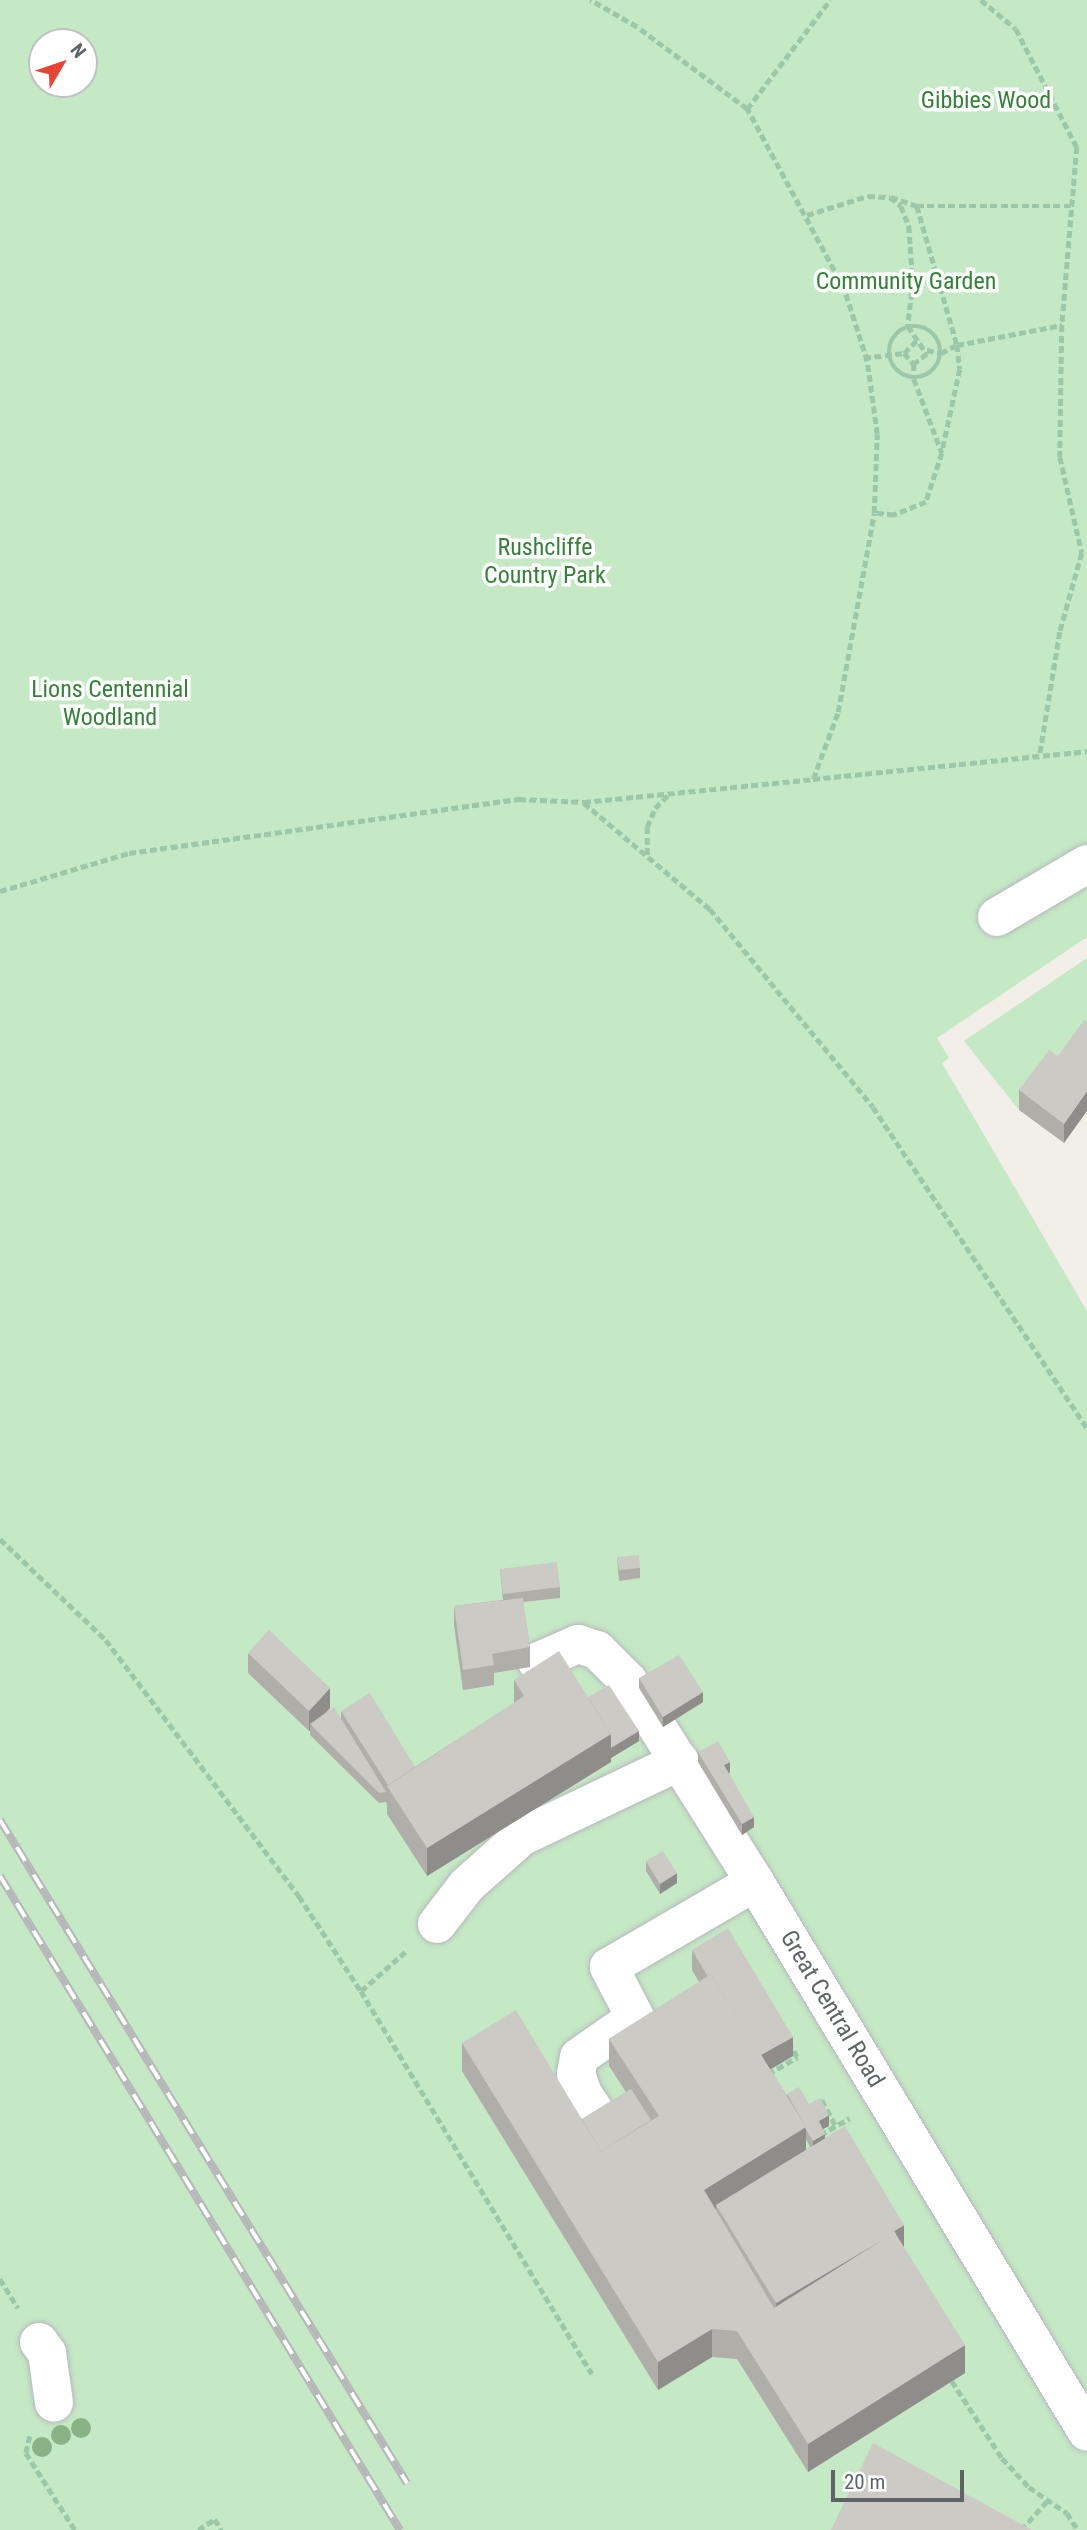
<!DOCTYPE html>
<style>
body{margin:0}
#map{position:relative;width:1087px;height:2530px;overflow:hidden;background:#f1efe8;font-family:"Roboto Condensed",sans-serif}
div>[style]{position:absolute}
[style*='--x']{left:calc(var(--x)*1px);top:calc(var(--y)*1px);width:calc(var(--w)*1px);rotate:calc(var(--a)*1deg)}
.green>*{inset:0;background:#c5e8c5}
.path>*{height:4.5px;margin-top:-2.25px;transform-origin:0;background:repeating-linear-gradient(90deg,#9cc7a9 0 7px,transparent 0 10.5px)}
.path>.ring{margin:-2.25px;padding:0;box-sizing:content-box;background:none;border:4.5px solid #9cc7a9;border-radius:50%}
.roads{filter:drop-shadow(0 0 2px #b5b8bc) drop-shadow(0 0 2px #b5b8bc)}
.minor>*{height:38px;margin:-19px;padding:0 19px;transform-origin:19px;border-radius:19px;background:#fff}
.rail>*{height:8px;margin-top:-4px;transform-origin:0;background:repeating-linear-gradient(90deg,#fff 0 16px,#b6b7b8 0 32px);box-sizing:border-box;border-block:2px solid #b6b7b8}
.trees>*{width:20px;height:20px;margin:-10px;border-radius:50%;background:#89b387}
.wall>*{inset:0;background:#afaea9}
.shaded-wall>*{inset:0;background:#8f8d8a}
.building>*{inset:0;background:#cccac5}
span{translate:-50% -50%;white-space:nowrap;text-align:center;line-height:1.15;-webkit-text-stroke:7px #fff;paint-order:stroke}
.park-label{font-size:24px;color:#348238}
.street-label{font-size:24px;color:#5f6368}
.north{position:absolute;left:28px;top:28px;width:70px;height:70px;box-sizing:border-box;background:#fff;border:2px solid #bfc1c3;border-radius:50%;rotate:51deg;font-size:19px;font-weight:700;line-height:28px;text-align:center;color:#5f6368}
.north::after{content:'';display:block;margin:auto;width:24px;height:32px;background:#ea4335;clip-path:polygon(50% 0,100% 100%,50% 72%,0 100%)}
.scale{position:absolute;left:831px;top:2470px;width:133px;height:32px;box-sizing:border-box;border:4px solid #5f6368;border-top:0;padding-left:9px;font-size:21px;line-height:24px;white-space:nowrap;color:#5f6368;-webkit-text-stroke:5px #fff;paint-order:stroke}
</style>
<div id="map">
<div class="green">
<i style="clip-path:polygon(evenodd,0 0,1087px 0,1087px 937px,937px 1038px,949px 1058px,942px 1063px,1087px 1311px,1087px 2530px,0 2530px,0 0,42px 42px,84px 42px,84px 84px,42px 84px,42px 42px)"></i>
<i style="clip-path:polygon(1087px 958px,1087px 1042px,1048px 1070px,1019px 1110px,964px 1041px)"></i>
</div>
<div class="path">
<i style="--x:981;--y:0;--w:45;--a:39.6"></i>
<i style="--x:1016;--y:29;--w:133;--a:62.7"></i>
<i style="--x:1077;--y:147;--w:179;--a:94.8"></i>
<i style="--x:1062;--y:325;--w:132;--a:90.9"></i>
<i style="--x:1060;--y:457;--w:98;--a:77.1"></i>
<i style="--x:1082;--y:553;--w:82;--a:105.6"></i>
<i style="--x:1060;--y:632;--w:124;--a:99.3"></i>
<i style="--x:747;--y:109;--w:137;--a:-52.7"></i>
<i style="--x:891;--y:197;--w:28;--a:19"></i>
<i style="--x:917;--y:206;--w:145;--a:73.9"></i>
<i style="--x:957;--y:345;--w:107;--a:-10.8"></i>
<i style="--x:917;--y:206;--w:155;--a:0"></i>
<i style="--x:807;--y:215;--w:64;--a:-17.3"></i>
<i style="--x:868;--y:196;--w:22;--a:3"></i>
<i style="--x:890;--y:197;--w:14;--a:39"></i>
<i style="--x:901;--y:206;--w:22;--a:68"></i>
<i style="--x:909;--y:226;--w:56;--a:85.9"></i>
<i style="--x:913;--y:282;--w:44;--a:96.5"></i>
<i style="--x:908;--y:326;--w:34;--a:56"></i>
<i style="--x:927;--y:354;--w:16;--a:142"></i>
<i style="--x:914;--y:364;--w:15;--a:90"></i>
<i style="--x:914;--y:379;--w:79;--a:69.3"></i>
<i style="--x:942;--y:453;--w:52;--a:108.1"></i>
<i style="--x:926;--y:502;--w:35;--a:158"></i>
<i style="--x:894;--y:515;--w:20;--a:-174"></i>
<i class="ring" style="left:889px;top:326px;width:47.5px;height:47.5px"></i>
<i style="--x:927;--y:350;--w:14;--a:12"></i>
<i style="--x:941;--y:353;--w:18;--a:-27"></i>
<i style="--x:957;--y:345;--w:24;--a:83"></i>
<i style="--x:960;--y:369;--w:85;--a:102.2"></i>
<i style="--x:904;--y:353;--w:17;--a:-45"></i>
<i style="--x:864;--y:358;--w:40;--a:-7.1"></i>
<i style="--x:904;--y:353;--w:15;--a:48"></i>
<i style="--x:813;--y:779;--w:275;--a:-5.8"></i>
<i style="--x:584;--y:803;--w:165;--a:40.1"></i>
<i style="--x:710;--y:909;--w:256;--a:50.5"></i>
<i style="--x:873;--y:1107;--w:386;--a:56.3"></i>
<i style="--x:647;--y:855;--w:28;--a:-90"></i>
<i style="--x:647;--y:827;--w:21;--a:-67"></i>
<i style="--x:655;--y:808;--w:18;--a:-45"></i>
<i style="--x:0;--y:891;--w:134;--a:-16.4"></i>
<i style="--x:129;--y:853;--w:394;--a:-7.9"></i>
<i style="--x:519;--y:799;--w:65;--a:2.6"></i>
<i style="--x:584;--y:802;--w:230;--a:-5.7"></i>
<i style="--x:813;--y:779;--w:72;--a:-69.5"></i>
<i style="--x:838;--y:712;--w:202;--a:-79.7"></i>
<i style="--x:874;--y:513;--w:79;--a:-87.8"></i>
<i style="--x:877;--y:434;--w:74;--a:-97.8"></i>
<i style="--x:867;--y:361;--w:76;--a:-107.7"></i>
<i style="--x:844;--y:289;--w:204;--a:-118.3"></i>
<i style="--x:747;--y:109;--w:137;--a:-143.3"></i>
<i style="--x:637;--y:27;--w:54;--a:-150.1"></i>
<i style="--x:0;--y:1539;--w:146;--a:43.6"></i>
<i style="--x:106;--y:1640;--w:321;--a:53"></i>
<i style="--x:299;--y:1896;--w:113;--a:56.9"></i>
<i style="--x:361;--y:1991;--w:59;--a:-41.6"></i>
<i style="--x:361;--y:1991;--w:447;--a:58.9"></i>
<i style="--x:768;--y:2074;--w:34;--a:-30"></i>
<i style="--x:797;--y:2057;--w:13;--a:-122"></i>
<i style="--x:819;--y:2102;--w:4;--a:-34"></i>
<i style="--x:822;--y:2100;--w:30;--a:62"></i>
<i style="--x:820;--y:2135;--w:34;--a:-30"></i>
<i style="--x:0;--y:2279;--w:34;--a:58"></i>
<i style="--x:952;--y:2381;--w:92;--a:57"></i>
<i style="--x:1002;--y:2458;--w:40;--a:47"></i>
<i style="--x:1029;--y:2487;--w:46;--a:34.4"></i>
<i style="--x:1067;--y:2513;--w:20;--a:57"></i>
<i style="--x:30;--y:2436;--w:17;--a:103"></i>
<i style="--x:26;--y:2453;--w:91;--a:57.5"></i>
<i style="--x:198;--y:2530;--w:20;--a:-33"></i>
<i style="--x:215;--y:2519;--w:13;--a:61"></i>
<i style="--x:1021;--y:2530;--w:40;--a:-48"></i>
</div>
<div class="roads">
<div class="minor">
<i style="--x:997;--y:917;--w:104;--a:-30.5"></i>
<i style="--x:537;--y:1662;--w:45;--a:-23.7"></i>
<i style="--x:578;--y:1644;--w:20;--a:18"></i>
<i style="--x:597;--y:1650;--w:44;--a:45"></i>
<i style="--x:628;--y:1681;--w:238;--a:57.7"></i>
<i style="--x:755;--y:1882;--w:642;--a:58.88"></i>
<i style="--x:437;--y:1924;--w:49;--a:-52.4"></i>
<i style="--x:467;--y:1885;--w:72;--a:-41.6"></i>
<i style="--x:521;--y:1837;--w:176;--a:-25.5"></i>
<i style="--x:648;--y:2042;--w:85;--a:-117.5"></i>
<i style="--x:609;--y:1967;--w:169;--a:-30.2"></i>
<i style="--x:624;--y:2155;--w:73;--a:-123.9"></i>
<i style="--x:583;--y:2094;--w:21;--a:-109"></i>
<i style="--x:576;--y:2074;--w:17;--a:-80"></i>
<i style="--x:579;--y:2057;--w:68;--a:-34.9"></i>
<i style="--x:39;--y:2342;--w:14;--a:54"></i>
<i style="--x:47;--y:2353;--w:50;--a:82"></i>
</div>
</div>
<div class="rail">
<i style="--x:0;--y:1820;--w:778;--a:58.46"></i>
<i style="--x:0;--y:1876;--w:767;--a:58.55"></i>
</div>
<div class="trees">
<i style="left:81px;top:2428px"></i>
<i style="left:61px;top:2435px"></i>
<i style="left:42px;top:2447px"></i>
</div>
<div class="wall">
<i style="clip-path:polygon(1087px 1022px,1064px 1143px,1019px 1110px,1019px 1090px,1058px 1056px)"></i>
<i style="clip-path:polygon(617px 1557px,640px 1568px,640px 1578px,619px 1581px)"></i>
<i style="clip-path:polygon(500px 1569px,560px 1587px,560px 1598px,523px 1602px,530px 1647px,530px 1667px,494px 1673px,494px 1685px,463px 1690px,454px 1625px,454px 1606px,503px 1600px)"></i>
<i style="clip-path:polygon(248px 1653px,330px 1708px,325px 1714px,341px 1719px,341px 1711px,415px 1767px,514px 1703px,514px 1680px,588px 1697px,639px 1741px,611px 1758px,611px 1762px,427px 1876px,387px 1814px,387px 1804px,386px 1802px,379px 1803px,310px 1735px,310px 1730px,309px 1731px,248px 1673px)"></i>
<i style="clip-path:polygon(639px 1678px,703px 1702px,663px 1727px,639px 1688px)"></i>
<i style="clip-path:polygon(698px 1752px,730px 1772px,729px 1773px,754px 1827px,742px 1835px,698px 1762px)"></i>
<i style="clip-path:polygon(646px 1861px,677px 1883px,660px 1894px,646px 1871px)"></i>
<i style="clip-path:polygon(evenodd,692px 1950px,793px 2056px,770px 2069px,787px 2096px,787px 2094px,809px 2104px,829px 2126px,823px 2129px,825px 2138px,904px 2248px,965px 2373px,808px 2472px,737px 2359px,712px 2357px,658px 2390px,462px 2071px,462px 2043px,582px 2119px,626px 2092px,609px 2066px,609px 2039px,699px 1982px,692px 1970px,692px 1950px,806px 2139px,810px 2147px,806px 2150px,806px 2139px)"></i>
</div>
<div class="shaded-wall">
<i style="clip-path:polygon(1087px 1091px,1087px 1111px,1064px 1143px,1064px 1124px)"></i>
<i style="clip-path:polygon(330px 1688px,330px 1708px,312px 1727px,310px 1724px,310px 1730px,309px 1731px,309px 1711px)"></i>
<i style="clip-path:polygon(703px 1692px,703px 1702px,663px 1727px,663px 1717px)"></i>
<i style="clip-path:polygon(639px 1731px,639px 1741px,611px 1758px,611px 1762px,427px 1876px,427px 1848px,611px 1734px)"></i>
<i style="clip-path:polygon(730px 1762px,730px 1772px,724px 1775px,724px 1765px)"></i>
<i style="clip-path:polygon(754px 1817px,754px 1827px,742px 1835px,742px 1824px)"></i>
<i style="clip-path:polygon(677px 1873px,677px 1883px,660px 1894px,660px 1884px)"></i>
<i style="clip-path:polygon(793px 2037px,793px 2056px,756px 2078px,756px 2058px)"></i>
<i style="clip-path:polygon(829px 2115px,829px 2126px,819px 2131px,819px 2121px)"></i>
<i style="clip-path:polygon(806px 2127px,806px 2155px,716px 2205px,716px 2211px,704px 2190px)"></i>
<i style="clip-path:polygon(825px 2134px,825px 2144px,813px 2151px,813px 2141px)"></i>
<i style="clip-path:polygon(904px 2225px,904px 2253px,894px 2231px)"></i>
<i style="clip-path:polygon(884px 2239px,776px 2331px,776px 2303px)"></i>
<i style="clip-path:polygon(712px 2329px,712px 2357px,658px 2390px,658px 2362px)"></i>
<i style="clip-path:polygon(965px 2345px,965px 2373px,808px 2472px,808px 2444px)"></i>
</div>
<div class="building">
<i style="clip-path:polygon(1084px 1020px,1087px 1022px,1087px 1091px,1064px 1124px,1019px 1090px,1049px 1050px,1058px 1056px)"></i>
<i style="clip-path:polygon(639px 1555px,640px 1568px,619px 1570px,617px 1557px)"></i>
<i style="clip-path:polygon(557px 1562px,560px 1587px,503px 1594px,500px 1569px)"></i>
<i style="clip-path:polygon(523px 1598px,530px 1647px,492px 1654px,494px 1665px,463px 1670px,454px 1606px)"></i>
<i style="clip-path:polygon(269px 1630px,330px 1688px,309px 1711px,248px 1653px)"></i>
<i style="clip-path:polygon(559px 1651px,611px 1734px,427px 1848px,387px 1786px,524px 1696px,514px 1680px)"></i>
<i style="clip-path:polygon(679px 1655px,703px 1692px,663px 1717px,639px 1678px)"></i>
<i style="clip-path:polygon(609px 1685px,639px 1731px,611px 1748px,611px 1734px,588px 1697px)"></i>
<i style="clip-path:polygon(370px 1693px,415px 1767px,388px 1785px,341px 1711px)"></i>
<i style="clip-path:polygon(334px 1707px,386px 1792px,379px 1793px,310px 1724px)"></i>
<i style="clip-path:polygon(718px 1741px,730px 1762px,724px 1765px,754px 1817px,742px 1824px,698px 1752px)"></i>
<i style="clip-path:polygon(663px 1851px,677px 1873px,660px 1884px,646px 1861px)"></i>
<i style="clip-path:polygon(728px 1928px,793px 2037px,761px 2055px,711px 1974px,708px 1977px,692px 1950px)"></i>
<i style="clip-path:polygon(711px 1974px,806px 2127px,704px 2190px,774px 2308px,884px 2239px,776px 2303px,716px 2205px,845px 2126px,904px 2225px,894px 2231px,965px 2345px,808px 2444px,737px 2331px,712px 2329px,658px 2362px,462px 2043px,516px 2010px,601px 2151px,659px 2116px,609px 2039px)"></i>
<i style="clip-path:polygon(799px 2087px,809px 2104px,820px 2098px,829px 2115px,819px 2121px,825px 2134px,813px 2141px,805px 2128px,806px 2127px,787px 2094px)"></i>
<i style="clip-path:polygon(631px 2089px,651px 2120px,601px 2151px,582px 2119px)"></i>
<i style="clip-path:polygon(873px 2443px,1032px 2530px,831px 2530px)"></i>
</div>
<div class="park-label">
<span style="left:986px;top:101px">Gibbies Wood</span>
<span style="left:906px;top:282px">Community Garden</span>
<span style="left:545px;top:562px">Rushcliffe<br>Country Park</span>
<span style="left:110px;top:704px">Lions Centennial<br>Woodland</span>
</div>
<div class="street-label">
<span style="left:832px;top:2009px;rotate:59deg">Great Central Road</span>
</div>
<div class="north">N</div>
<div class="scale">20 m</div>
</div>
